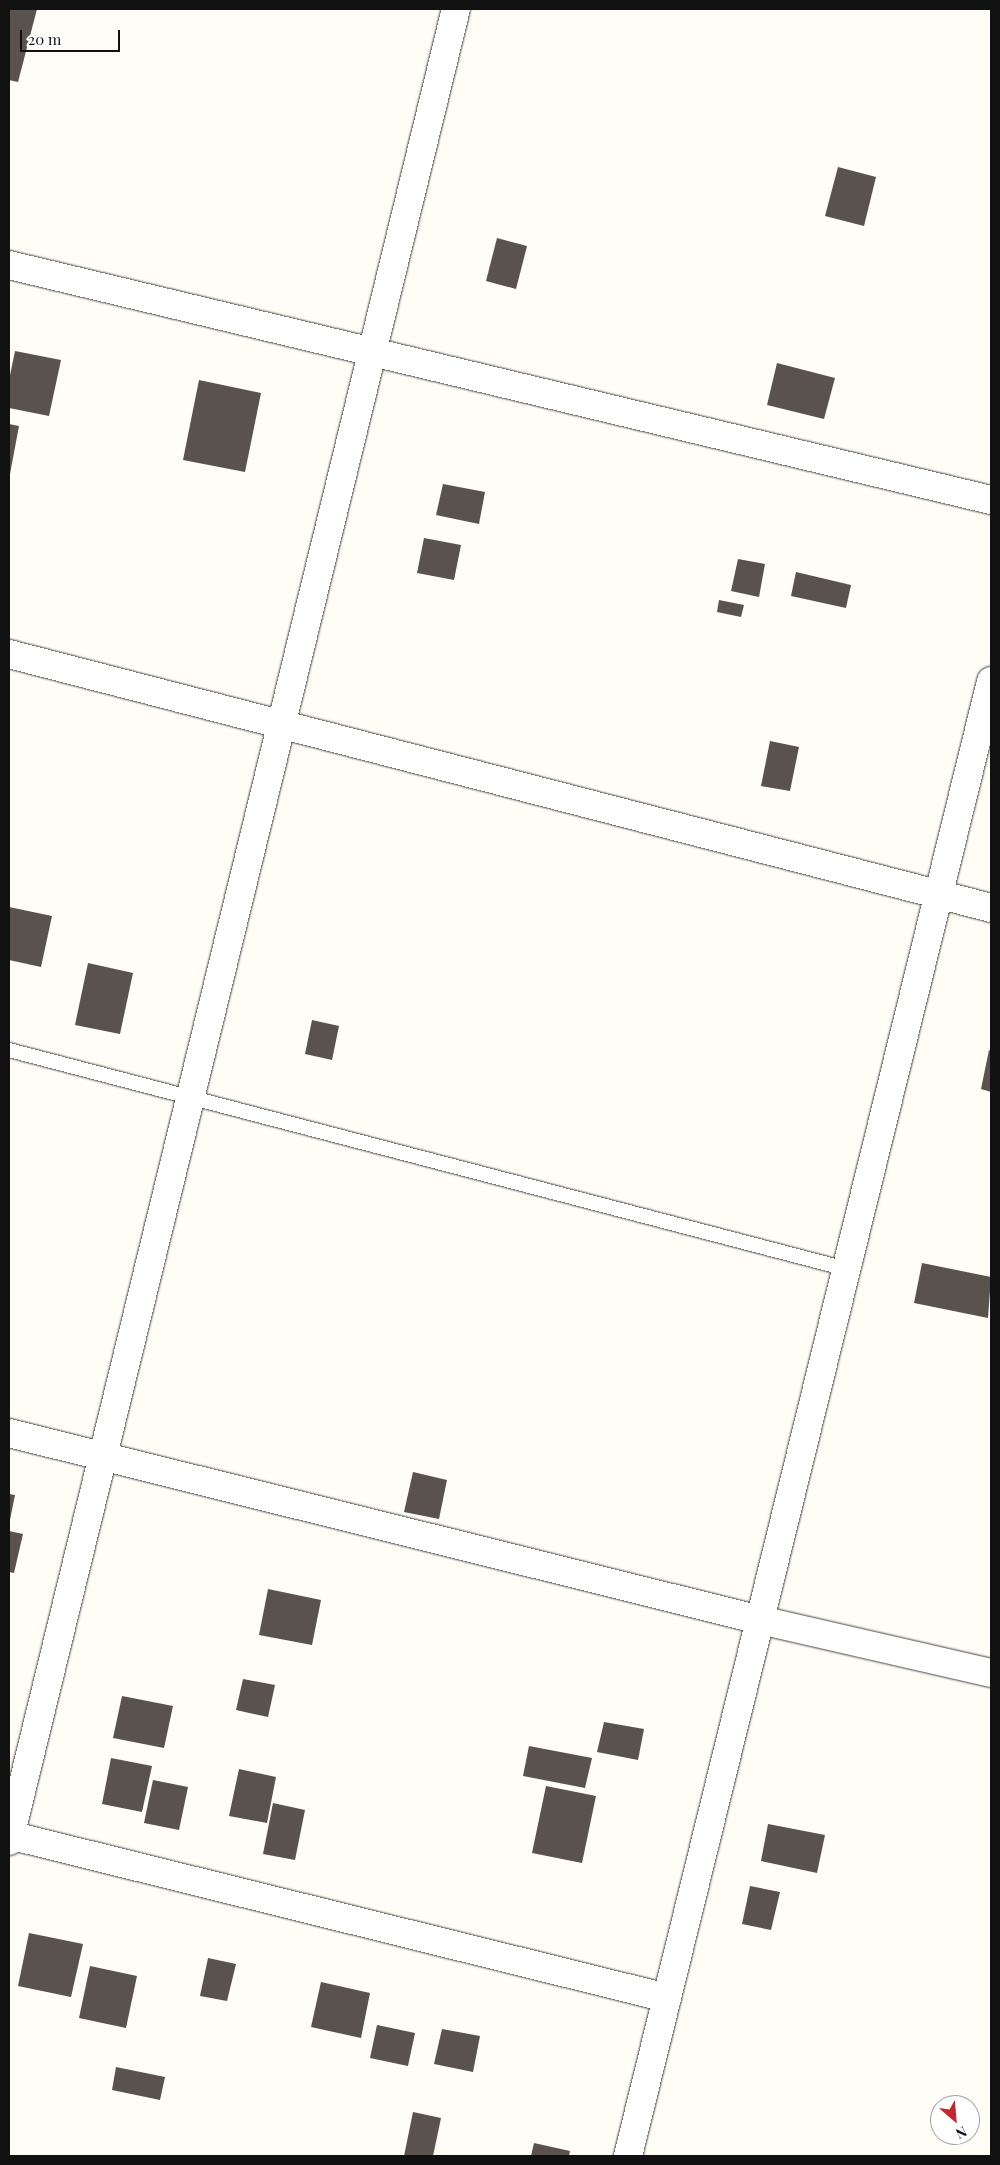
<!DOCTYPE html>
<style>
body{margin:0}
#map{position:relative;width:1000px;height:2165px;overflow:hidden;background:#fffdf5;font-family:"Playfair Display",serif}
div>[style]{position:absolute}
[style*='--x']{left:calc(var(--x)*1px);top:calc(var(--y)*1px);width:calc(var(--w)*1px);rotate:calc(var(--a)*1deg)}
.building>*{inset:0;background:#5a524d}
.roads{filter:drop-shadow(0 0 1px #444) drop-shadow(0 0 1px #444)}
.service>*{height:14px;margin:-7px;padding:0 7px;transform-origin:7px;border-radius:7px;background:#fff}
.minor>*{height:28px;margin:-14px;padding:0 14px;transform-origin:14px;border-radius:14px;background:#fff}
span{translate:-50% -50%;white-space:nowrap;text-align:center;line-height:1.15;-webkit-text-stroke:5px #fff;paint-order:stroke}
.frame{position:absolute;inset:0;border:10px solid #111;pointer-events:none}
.north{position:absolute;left:930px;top:2095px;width:50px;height:50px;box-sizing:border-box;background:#fff;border:1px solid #a0a0a0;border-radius:50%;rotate:153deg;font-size:14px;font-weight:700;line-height:20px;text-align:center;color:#111}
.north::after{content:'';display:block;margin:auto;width:18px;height:22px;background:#c4262e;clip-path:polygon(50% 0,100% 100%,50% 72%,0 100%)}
.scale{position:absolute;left:20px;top:30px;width:100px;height:22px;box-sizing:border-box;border:2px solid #111;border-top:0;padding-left:6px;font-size:15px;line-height:18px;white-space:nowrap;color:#111;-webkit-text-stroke:4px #fff;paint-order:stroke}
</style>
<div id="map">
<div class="building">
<i style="clip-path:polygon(9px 9px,37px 9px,18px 82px,9px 80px)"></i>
<i style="clip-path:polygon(838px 167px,876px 177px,864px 226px,825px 216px)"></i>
<i style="clip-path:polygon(497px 238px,527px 246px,516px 289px,486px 281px)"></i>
<i style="clip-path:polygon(15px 351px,61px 360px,49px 416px,9px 408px,9px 380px)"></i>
<i style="clip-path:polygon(777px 363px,835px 378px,824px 419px,767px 405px)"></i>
<i style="clip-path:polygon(199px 380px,261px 393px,245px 472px,183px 460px)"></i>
<i style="clip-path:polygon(9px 424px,19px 426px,10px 474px,9px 474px)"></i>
<i style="clip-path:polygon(443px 484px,485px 492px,479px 524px,436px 515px)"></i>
<i style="clip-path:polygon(424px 538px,461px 545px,454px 580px,417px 573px)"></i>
<i style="clip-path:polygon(738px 559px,765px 564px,759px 597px,731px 591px)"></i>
<i style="clip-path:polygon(796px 572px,851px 585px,846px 608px,791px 596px)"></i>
<i style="clip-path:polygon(719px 600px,744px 605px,741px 617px,717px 612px)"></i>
<i style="clip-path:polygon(770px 741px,799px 747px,790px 791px,761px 786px)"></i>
<i style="clip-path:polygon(9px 907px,52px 916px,41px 967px,9px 960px)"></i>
<i style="clip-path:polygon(88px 963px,133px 973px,120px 1034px,75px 1025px)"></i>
<i style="clip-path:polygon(312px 1020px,339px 1026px,332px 1060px,305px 1054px)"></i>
<i style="clip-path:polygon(989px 1050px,991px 1051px,991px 1092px,981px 1089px)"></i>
<i style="clip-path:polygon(922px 1263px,991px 1277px,988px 1318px,914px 1303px)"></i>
<i style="clip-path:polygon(413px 1472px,447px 1480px,439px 1519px,404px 1512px)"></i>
<i style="clip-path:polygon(9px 1494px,15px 1495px,10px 1520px,9px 1520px)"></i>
<i style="clip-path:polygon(9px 1531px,23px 1534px,14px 1573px,9px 1572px)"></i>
<i style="clip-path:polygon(268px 1589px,321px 1600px,312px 1645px,259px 1635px)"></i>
<i style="clip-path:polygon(243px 1679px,275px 1685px,268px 1717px,236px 1710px)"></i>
<i style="clip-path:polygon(122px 1696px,173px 1706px,164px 1748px,113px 1738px)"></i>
<i style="clip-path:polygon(604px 1722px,644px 1729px,638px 1760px,597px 1752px)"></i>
<i style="clip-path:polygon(529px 1746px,592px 1758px,585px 1788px,523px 1776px)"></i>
<i style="clip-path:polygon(111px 1758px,152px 1766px,142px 1812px,102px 1804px)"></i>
<i style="clip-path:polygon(239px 1769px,276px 1777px,267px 1823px,229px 1816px)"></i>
<i style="clip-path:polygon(153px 1780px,188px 1787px,179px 1830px,144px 1823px)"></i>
<i style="clip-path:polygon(546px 1786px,596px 1796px,582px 1863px,532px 1853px)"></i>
<i style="clip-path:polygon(273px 1803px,305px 1810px,295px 1860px,263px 1854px)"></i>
<i style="clip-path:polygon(768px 1824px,825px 1835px,817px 1873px,761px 1861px)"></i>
<i style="clip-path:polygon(750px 1886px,780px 1892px,771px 1930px,742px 1924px)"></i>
<i style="clip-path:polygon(29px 1933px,83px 1944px,71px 1997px,18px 1986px)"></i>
<i style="clip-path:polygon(208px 1958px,236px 1964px,227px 2001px,200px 1996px)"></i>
<i style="clip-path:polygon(90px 1966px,137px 1976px,126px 2028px,79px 2018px)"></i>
<i style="clip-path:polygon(321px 1982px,370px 1993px,361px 2038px,311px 2027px)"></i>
<i style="clip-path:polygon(377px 2025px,415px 2033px,408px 2066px,370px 2058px)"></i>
<i style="clip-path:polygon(442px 2029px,480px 2036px,473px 2072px,434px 2064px)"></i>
<i style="clip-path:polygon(116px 2067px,165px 2077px,160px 2100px,112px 2090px)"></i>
<i style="clip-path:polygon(413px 2112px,441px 2118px,433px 2156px,404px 2156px)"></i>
<i style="clip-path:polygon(534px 2143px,570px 2151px,569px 2156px,531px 2156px)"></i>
</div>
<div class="roads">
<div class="service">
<i style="--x:9;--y:1050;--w:866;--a:14.65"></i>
</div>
<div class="minor">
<i style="--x:9;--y:265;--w:1010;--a:13.46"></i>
<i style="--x:9;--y:654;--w:1014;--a:14.5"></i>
<i style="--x:9;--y:1433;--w:774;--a:13.98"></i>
<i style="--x:760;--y:1620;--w:237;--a:12.9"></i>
<i style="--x:9;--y:1835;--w:678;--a:13.91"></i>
<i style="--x:9;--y:1841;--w:1886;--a:-76.29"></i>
<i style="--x:628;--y:2156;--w:1519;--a:-76.17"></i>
</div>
</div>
<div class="frame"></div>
<div class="north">N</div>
<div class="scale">20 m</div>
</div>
